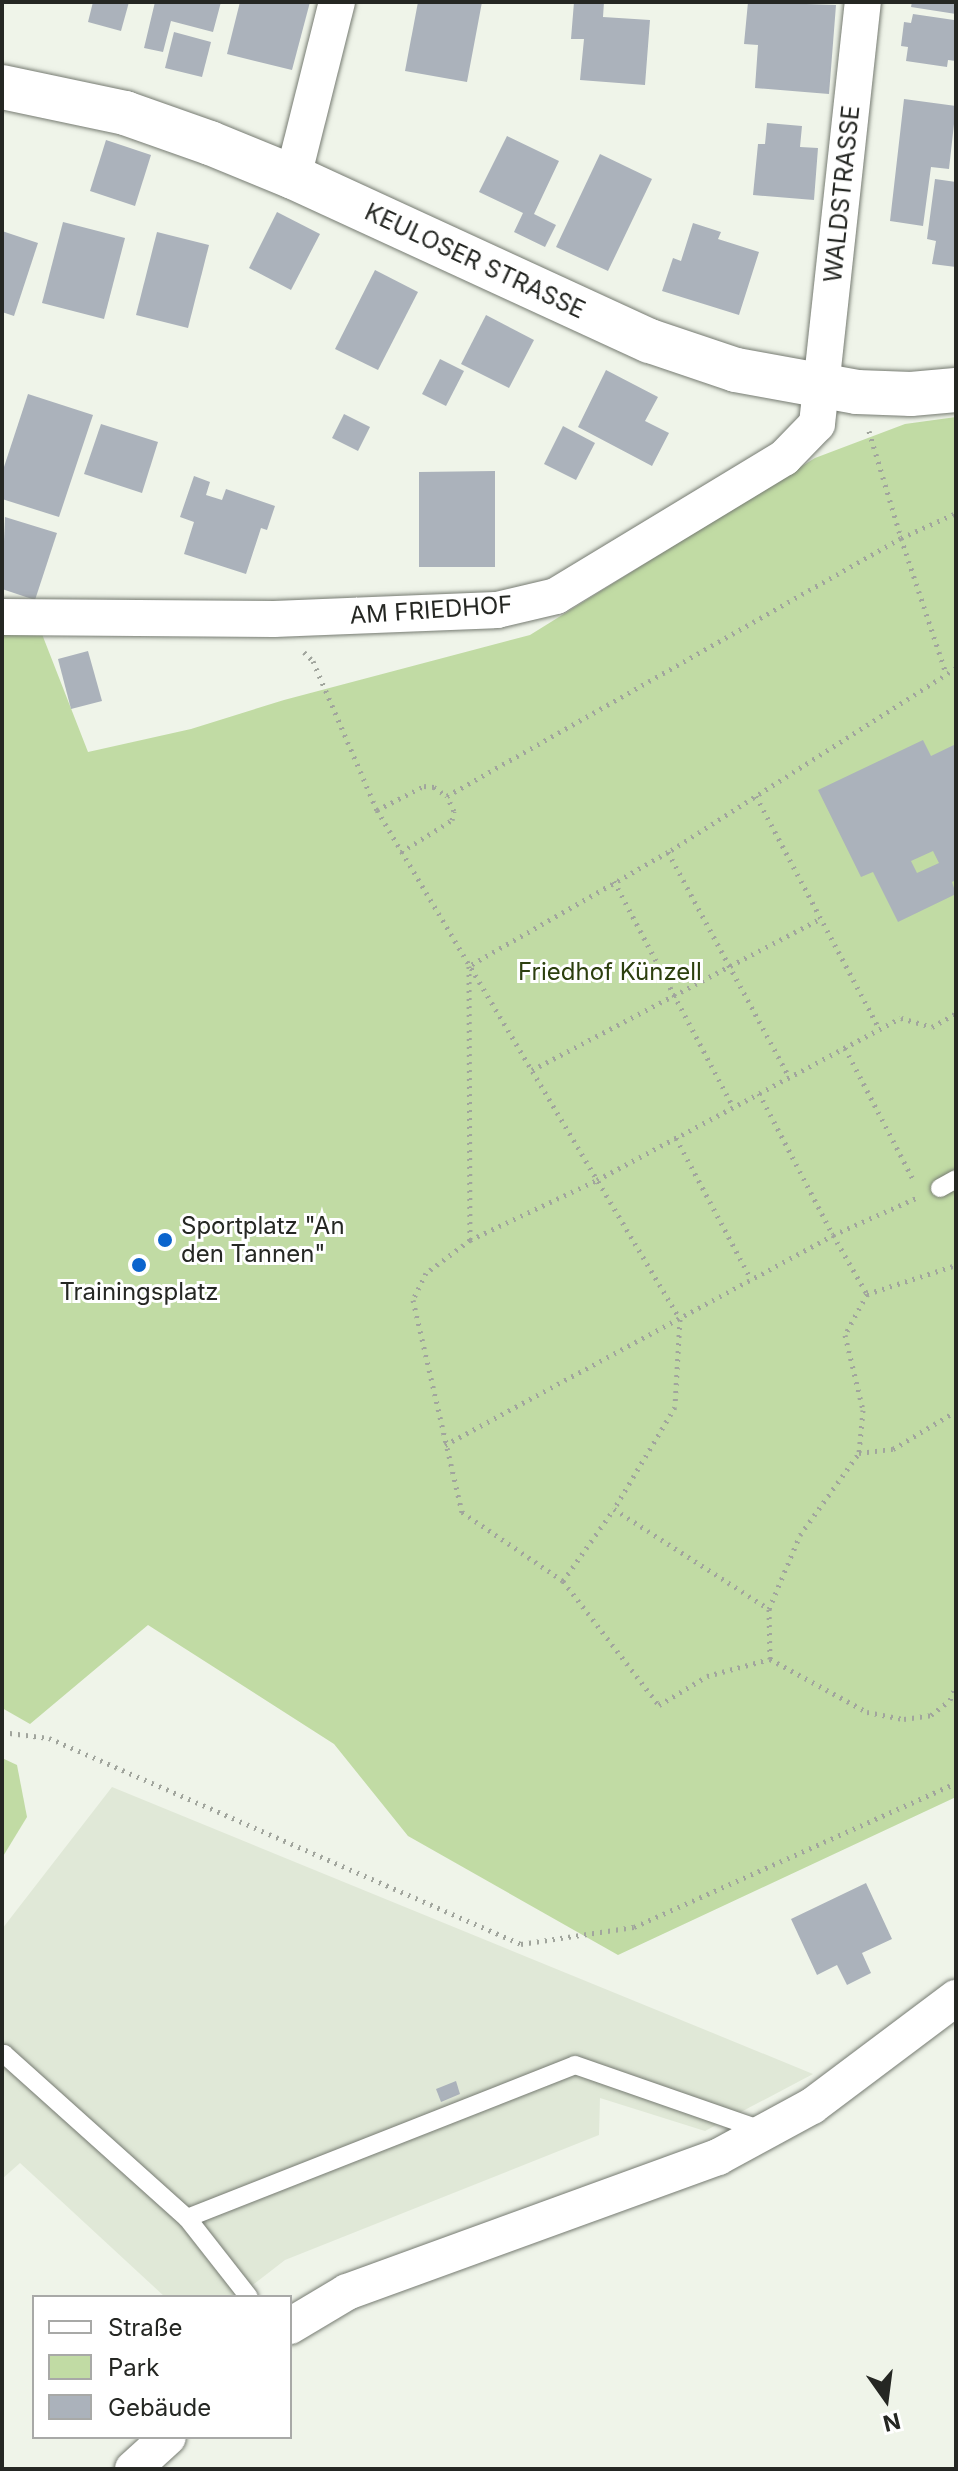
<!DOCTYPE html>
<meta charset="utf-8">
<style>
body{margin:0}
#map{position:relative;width:958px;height:2471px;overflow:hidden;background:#eff4e9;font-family:Inter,sans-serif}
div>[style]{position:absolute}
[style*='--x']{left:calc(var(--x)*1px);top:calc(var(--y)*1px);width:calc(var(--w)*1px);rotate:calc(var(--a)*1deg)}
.built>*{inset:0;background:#e0e8d7}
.green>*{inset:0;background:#c1dba4}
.building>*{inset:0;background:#abb2bb}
.path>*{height:5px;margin-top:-2.5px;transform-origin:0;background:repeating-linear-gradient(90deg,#a1a59d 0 2px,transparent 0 8px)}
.roads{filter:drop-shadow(0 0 2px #767b72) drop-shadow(0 0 2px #767b72)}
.service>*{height:18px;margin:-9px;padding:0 9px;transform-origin:9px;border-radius:9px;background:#fff}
.minor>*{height:36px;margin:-18px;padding:0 18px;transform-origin:18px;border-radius:18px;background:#fff}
.tertiary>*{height:44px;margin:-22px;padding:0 22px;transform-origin:22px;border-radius:22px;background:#fff}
.dots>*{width:22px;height:22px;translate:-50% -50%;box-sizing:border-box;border:4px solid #fff;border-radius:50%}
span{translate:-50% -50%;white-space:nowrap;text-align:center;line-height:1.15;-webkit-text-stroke:6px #fff;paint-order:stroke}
.street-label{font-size:24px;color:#252723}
.park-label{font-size:24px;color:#2c3f0e}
.poi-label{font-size:24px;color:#252723}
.left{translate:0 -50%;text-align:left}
.frame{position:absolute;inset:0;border:4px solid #252723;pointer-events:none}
.legend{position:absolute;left:32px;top:2295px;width:260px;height:144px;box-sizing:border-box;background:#fff;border:2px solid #a8a9a7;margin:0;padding:10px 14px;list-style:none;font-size:24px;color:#252723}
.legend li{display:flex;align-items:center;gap:16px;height:40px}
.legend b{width:40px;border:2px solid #a8a9a7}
.north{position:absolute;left:846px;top:2359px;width:80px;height:80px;-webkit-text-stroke:6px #fff;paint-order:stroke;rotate:166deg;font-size:22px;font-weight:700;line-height:32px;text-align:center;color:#252723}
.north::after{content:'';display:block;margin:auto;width:28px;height:36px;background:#252723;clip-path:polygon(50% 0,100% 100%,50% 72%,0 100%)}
</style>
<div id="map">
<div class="built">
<i style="clip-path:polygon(112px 1787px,813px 2074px,705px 2131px,600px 2098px,599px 2135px,285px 2260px,237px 2297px,165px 2297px,20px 2163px,2px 2179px,2px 1929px)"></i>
</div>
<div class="green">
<i style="clip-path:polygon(956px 417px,956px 1797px,618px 1955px,408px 1836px,334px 1744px,148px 1625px,30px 1724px,2px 1708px,2px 626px,40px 629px,88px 752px,191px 729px,284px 700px,530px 635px,815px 458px,905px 424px)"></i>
<i style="clip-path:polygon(2px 1758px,17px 1765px,27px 1817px,2px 1858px)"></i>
</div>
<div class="building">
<i style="clip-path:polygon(93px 2px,129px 2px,121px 31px,88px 22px)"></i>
<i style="clip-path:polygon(155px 2px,221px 2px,213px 32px,171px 21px,163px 52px,144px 48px)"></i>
<i style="clip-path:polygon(240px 2px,310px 2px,292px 70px,227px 54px)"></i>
<i style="clip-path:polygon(418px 2px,482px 2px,467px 82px,405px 71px)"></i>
<i style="clip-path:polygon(574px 2px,604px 2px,603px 17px,650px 20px,645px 85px,580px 80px,584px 39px,571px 39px)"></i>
<i style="clip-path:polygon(748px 2px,836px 5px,829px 94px,755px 88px,758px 45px,744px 44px)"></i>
<i style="clip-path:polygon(912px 2px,956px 2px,956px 14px,911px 7px)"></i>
<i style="clip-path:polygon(913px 14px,954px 20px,956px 61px,948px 60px,947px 67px,906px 61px,908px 47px,901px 46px,904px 22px,911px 23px)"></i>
<i style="clip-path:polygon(174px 32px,211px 42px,202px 77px,165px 68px)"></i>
<i style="clip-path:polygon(904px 99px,956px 106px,949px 169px,931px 167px,923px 226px,890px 221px)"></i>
<i style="clip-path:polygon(767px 123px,802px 126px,800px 147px,818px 148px,814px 200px,753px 195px,758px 144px,765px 144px)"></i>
<i style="clip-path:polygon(507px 136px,559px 161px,534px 214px,556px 225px,545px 247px,514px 232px,523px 213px,479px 192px)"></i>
<i style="clip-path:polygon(106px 140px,151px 155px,135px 206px,90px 191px)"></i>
<i style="clip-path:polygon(600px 154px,652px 179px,608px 271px,556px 247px)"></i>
<i style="clip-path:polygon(935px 179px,956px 182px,956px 267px,932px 264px,936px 241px,927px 239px)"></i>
<i style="clip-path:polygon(277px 212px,320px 234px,291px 290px,249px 268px)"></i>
<i style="clip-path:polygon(63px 222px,125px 238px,104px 319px,42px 303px)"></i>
<i style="clip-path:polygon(693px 223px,721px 232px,718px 239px,759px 252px,739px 315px,662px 291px,673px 258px,681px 261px)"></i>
<i style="clip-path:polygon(2px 231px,38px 243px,14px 316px,2px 312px)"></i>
<i style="clip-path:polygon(157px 232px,209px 245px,188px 328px,136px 315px)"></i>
<i style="clip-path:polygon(375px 270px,418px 292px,378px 370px,335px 349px)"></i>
<i style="clip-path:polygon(486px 315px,534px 340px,509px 388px,461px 364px)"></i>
<i style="clip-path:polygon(440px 359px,464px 371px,446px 406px,422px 394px)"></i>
<i style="clip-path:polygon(606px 370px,658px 397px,645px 421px,669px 433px,652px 466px,578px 427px)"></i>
<i style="clip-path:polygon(28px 394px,93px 415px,59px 517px,2px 499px,2px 473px)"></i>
<i style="clip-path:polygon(344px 414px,370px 427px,358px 451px,332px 438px)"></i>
<i style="clip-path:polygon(101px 424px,158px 442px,142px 493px,84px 474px)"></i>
<i style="clip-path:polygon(563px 426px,595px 443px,576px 480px,544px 464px)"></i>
<i style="clip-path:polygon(495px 471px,495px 567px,419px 567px,419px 472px)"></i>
<i style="clip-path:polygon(194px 476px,210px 482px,206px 495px,222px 500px,226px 489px,275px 506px,267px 530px,261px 528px,246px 574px,184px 554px,194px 522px,180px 517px)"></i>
<i style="clip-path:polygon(5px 517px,57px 533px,35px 600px,2px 589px)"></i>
<i style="clip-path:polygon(88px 651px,102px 701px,71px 709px,58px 659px)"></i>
<i style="clip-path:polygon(evenodd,923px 740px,931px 756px,956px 744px,956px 880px,952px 882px,956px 894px,898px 922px,873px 872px,861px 877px,818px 790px,923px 740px,933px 851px,939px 863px,917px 873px,911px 861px,933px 851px)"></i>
<i style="clip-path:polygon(866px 1883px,892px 1939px,862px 1953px,871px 1973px,847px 1985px,837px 1965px,817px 1975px,791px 1919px)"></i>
<i style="clip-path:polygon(456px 2081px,460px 2094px,441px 2102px,436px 2089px)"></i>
</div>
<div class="path">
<i style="--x:869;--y:431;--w:112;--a:73.3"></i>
<i style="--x:901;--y:538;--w:60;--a:-24.4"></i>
<i style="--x:304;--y:652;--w:13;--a:45"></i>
<i style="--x:313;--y:661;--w:162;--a:66.8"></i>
<i style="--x:377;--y:810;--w:592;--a:59.24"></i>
<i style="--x:680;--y:1319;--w:88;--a:93.3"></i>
<i style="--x:675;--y:1407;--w:119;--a:120.9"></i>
<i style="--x:614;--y:1509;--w:184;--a:32.8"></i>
<i style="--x:769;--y:1609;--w:80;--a:-67.3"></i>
<i style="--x:800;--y:1535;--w:101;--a:-54.3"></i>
<i style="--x:859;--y:1453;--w:34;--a:-7"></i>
<i style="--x:893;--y:1449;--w:74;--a:-31.1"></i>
<i style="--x:956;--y:668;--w:342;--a:147.4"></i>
<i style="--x:668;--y:852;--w:229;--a:150.2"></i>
<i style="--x:469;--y:966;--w:274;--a:89.8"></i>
<i style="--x:470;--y:1240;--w:55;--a:143.1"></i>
<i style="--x:426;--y:1273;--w:30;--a:116"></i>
<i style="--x:413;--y:1300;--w:218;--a:77"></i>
<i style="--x:462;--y:1512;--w:122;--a:34.3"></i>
<i style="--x:563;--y:1581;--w:157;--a:52.3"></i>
<i style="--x:659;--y:1705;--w:56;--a:-31.1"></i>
<i style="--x:707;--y:1676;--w:65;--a:-15.1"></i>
<i style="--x:770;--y:1659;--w:111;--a:28.7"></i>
<i style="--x:867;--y:1712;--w:38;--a:11"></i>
<i style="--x:904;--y:1719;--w:27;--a:-8"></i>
<i style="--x:931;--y:1715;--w:24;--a:-38"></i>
<i style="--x:950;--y:1700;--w:15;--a:-67"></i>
<i style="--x:756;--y:796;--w:263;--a:62.1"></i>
<i style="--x:377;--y:810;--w:53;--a:-27.1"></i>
<i style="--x:424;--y:786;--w:10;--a:6"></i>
<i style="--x:434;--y:787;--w:16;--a:35"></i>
<i style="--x:401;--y:852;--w:60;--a:-32.1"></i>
<i style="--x:452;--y:820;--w:9;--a:-77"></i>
<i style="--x:454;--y:811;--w:17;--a:-115"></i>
<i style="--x:447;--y:796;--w:522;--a:-29.61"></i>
<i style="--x:901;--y:538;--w:142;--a:71.6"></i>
<i style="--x:668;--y:852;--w:255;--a:61.7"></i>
<i style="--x:614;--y:881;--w:255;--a:62.2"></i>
<i style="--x:845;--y:1048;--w:150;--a:62.6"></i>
<i style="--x:532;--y:1070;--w:325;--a:-27.7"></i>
<i style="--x:759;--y:1093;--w:160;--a:62.5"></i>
<i style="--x:833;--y:1235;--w:91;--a:-24"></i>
<i style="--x:676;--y:1138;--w:160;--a:62"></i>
<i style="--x:470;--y:1240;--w:140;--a:-25.3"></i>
<i style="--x:597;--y:1180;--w:344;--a:-28.1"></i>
<i style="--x:901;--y:1018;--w:32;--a:16"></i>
<i style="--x:932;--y:1027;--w:28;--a:-30"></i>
<i style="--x:867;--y:1294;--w:94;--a:-18"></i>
<i style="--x:445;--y:1445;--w:441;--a:-28.4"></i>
<i style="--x:833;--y:1235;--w:68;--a:60"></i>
<i style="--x:867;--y:1294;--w:47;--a:118.2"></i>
<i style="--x:845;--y:1335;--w:77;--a:76.5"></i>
<i style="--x:863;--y:1410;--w:43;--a:95.3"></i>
<i style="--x:563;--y:1581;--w:88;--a:-54.7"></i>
<i style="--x:769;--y:1609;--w:50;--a:88.9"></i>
<i style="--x:2;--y:1732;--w:47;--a:7.3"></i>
<i style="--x:49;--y:1738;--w:515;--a:23.58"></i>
<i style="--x:521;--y:1944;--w:114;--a:-8.6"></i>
<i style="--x:634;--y:1927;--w:353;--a:-24.1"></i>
</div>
<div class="roads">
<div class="service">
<i style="--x:940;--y:1188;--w:18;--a:-29"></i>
<i style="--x:2;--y:2056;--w:3;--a:-45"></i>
<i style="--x:4;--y:2054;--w:246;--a:41.9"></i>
<i style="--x:187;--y:2218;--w:417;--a:-21.5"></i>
<i style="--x:575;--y:2065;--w:200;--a:19.2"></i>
<i style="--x:187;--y:2218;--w:100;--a:51.9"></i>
</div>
<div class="minor">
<i style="--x:293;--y:177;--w:180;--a:-75.9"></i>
<i style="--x:2;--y:617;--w:272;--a:0.4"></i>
<i style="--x:274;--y:619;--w:223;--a:-2.3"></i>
<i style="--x:497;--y:610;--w:61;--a:-13.3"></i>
<i style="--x:556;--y:596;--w:267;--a:-31.2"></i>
<i style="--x:784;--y:458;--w:47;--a:-45.9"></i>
<i style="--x:817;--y:424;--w:424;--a:-83.8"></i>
<i style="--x:290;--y:2326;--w:66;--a:-30.8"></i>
<i style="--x:347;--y:2292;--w:395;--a:-20"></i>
<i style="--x:718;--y:2157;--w:107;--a:-28.5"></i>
<i style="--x:812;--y:2106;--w:180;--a:-36.9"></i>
<i style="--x:133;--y:2469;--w:47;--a:-42.4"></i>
</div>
<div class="tertiary">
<i style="--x:2;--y:87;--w:126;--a:11.9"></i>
<i style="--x:125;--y:113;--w:90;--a:19.4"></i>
<i style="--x:210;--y:143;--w:90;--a:22.3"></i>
<i style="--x:293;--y:177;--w:393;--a:24.7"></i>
<i style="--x:650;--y:341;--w:91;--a:18.6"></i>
<i style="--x:736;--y:370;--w:123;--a:10.3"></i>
<i style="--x:857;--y:392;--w:54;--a:2.1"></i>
<i style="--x:911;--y:394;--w:45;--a:-5.1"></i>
</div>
</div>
<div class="dots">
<i style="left:165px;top:1240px;background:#0b64cd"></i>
<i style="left:139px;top:1265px;background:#0b64cd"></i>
</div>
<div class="street-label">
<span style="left:842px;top:194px;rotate:-84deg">WALDSTRASSE</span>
<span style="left:475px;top:261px;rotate:25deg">KEULOSER STRASSE</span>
<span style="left:431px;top:610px;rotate:-4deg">AM FRIEDHOF</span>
</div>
<div class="park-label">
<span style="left:610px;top:972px">Friedhof Künzell</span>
</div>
<div class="poi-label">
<span class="left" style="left:181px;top:1240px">Sportplatz "An<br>den Tannen"</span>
<span style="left:139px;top:1292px">Trainingsplatz</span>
</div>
<div class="frame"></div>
<ul class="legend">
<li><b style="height:10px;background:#fff"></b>Straße</li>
<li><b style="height:22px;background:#c1dba4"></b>Park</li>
<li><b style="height:22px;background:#abb2bb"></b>Gebäude</li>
</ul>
<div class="north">N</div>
</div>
